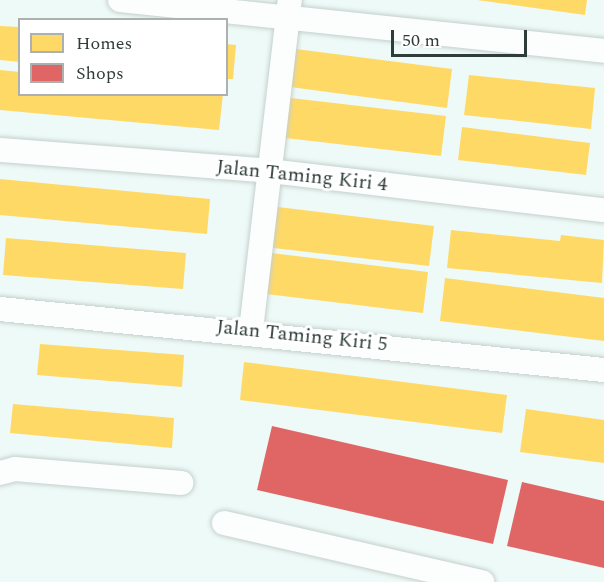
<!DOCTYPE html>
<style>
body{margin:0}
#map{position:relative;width:604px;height:582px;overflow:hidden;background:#eefaf7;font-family:Spectral,serif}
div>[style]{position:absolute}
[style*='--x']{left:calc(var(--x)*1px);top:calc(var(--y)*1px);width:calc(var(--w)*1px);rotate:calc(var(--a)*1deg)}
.homes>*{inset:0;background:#ffd966}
.shops>*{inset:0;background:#e06666}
.roads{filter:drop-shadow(0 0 2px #c4d0cd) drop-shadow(0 0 2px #c4d0cd)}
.minor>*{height:24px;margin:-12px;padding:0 12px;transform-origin:12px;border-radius:12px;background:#fcfefe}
span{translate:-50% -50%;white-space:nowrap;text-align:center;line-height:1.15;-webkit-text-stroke:6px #fff;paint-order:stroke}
.street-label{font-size:20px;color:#2f3d3a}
.legend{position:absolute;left:18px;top:18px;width:210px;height:78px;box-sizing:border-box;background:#fff;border:2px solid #acb1b0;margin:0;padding:8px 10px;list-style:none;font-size:18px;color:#2f3d3a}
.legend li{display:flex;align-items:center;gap:12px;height:30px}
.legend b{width:30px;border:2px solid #acb1b0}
.scale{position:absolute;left:391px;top:30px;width:136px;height:27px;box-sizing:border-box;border:3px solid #2f3d3a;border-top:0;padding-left:8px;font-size:18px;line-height:21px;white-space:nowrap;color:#2f3d3a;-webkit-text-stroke:4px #fff;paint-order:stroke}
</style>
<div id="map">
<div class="homes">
<i style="clip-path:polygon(477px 0,587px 0,585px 15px)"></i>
<i style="clip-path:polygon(0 26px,20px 27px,20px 62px,0 60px)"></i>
<i style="clip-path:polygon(226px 44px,236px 45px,233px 79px,226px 79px)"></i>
<i style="clip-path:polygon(288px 48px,452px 69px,447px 108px,283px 86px)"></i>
<i style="clip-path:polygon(0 70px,20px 72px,20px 94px,223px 94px,219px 130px,0 110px)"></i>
<i style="clip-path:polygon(469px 75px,595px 88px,591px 129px,464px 115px)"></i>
<i style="clip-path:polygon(282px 97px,446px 116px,441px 156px,277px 137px)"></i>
<i style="clip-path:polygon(462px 127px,590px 143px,586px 175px,458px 160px)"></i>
<i style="clip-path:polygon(0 179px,210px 199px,207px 234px,0 215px)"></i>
<i style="clip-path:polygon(270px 206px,434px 226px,429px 266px,265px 247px)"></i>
<i style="clip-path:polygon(451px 230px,560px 241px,561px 235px,604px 240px,602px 283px,447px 268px)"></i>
<i style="clip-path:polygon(6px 238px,186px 253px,183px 289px,3px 275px)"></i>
<i style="clip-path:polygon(263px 252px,428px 272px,423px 313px,258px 293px)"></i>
<i style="clip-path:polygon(445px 278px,604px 298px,604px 341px,440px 321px)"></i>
<i style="clip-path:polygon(40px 344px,184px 355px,182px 387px,37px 375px)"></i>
<i style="clip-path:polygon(244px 362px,507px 395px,502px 433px,240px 400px)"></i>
<i style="clip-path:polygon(13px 404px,174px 418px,172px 448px,10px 433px)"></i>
<i style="clip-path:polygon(526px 409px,604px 420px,604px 463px,520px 452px)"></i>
</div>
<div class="shops">
<i style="clip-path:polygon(272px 426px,508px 480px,493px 544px,257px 490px)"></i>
<i style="clip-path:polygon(522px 482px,604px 501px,604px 568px,507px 546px)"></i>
</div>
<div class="roads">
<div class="minor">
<i style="--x:120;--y:0;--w:487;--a:6"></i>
<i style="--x:0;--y:150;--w:271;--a:4.4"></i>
<i style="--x:270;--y:171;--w:336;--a:6.7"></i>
<i style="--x:0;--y:309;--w:607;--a:5.77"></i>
<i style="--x:251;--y:330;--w:332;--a:-83.3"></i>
<i style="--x:0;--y:473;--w:16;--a:-15"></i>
<i style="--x:15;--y:469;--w:167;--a:4.8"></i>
<i style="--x:224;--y:523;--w:265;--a:12.9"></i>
</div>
</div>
<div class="street-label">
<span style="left:302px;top:176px;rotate:6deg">Jalan Taming Kiri 4</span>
<span style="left:302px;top:336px;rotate:6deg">Jalan Taming Kiri 5</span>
</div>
<ul class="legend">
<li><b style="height:16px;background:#ffd966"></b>Homes</li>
<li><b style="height:16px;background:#e06666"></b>Shops</li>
</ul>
<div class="scale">50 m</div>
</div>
